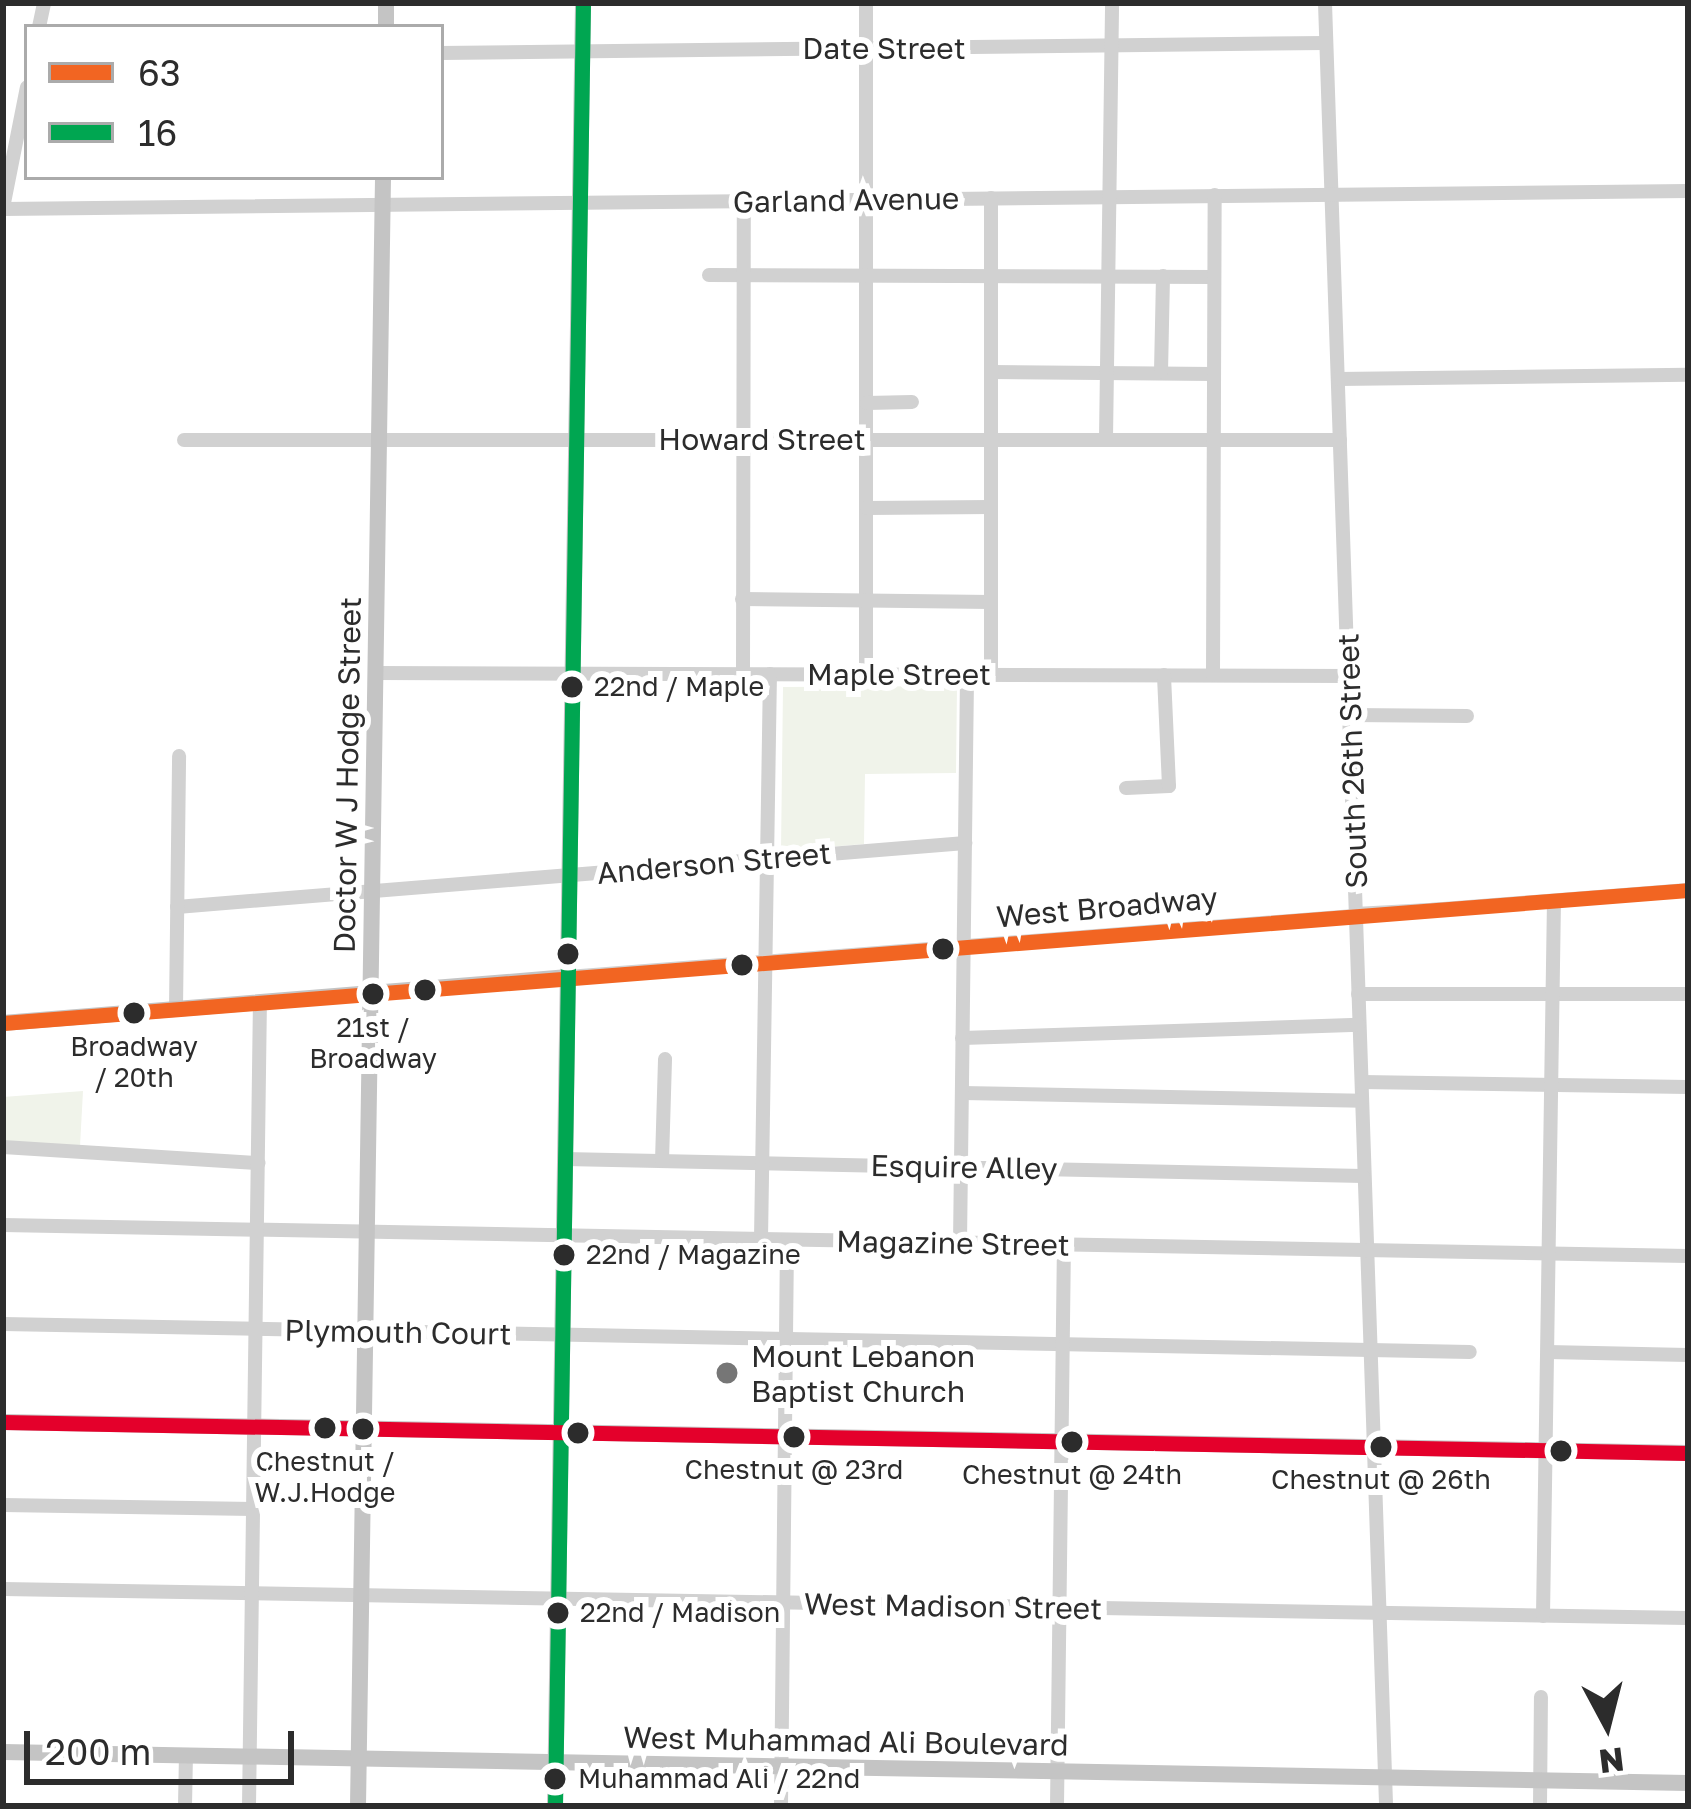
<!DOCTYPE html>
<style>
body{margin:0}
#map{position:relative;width:1691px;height:1809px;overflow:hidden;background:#fff;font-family:"Golos Text",sans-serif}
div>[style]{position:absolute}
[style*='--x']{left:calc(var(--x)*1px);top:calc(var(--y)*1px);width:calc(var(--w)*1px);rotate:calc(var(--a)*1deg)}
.green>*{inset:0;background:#f0f3ea}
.minor>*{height:14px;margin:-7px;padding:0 7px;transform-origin:7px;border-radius:7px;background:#d1d1d1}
.major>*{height:16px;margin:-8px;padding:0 8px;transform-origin:8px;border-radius:8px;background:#c4c4c4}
.bus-1>*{height:15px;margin:-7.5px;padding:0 7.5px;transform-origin:7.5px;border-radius:7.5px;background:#f26522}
.bus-2>*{height:15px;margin:-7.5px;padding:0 7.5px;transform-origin:7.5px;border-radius:7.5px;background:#00a651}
.bus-3>*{height:15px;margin:-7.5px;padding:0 7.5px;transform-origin:7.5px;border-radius:7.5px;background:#e4002b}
.dots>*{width:33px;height:33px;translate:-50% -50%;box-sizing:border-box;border:6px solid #fff;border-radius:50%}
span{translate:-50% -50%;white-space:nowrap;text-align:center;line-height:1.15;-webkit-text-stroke:12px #fff;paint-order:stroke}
.bus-label{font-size:27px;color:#2c2c2c}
.left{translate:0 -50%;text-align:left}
.street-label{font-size:30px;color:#2c2c2c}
.poi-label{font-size:30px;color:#2c2c2c}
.frame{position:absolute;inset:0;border:6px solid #2c2c2c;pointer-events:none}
.legend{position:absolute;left:24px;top:24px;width:420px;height:156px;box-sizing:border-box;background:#fff;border:3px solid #ababab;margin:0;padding:15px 21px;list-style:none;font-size:36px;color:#2c2c2c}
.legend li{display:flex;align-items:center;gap:24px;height:60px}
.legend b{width:60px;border:3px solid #ababab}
.north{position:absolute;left:1547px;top:1665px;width:120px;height:120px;-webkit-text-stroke:9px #fff;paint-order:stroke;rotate:173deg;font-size:33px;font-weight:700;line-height:48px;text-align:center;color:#2c2c2c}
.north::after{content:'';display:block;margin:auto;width:42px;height:54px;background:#2c2c2c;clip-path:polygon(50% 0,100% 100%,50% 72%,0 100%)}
.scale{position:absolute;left:24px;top:1731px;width:270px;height:54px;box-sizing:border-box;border:6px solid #2c2c2c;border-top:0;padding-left:15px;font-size:36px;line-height:42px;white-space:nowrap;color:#2c2c2c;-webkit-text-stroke:9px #fff;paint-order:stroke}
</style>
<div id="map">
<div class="green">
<i style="clip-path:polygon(957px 686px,956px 773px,865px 774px,864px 844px,781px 851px,783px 687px)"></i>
<i style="clip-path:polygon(83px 1091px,80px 1146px,3px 1144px,3px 1097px)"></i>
</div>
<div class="minor">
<i style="--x:866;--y:3;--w:672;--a:90"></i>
<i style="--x:1325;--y:3;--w:1804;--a:88.06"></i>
<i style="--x:39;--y:27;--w:25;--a:-78"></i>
<i style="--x:441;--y:53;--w:885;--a:-0.65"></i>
<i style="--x:3;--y:208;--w:123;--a:-78.8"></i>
<i style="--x:3;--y:209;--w:1685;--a:-0.61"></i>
<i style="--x:709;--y:275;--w:505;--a:0.23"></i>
<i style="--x:991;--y:372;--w:223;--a:0.5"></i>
<i style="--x:1161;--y:372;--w:96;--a:-88.8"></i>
<i style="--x:1338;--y:379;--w:350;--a:-0.7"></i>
<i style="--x:867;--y:403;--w:45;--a:-1.3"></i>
<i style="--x:1106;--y:439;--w:436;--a:-89.2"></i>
<i style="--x:184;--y:440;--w:1156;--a:0"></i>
<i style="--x:867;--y:508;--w:124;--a:-0.5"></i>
<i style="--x:742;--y:599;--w:249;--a:0.7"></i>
<i style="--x:376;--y:673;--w:974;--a:0.18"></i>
<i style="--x:743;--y:674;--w:473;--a:-89.9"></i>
<i style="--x:991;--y:675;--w:477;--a:-90"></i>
<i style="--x:1213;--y:675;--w:480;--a:-89.8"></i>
<i style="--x:1351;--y:715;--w:116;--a:0.5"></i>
<i style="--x:1126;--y:788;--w:43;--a:-2.7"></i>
<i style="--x:1169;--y:786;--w:111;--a:-92.6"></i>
<i style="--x:177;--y:907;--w:791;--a:-4.64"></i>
<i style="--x:1355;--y:914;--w:93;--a:-3.1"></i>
<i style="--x:568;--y:977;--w:1123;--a:-4.44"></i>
<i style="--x:1358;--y:994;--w:330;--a:0"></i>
<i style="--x:176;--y:1009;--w:253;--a:-89.3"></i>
<i style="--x:962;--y:1038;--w:397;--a:-1.9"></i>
<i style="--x:1362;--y:1082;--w:326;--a:0.9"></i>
<i style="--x:962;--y:1093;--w:400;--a:1.1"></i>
<i style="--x:3;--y:1147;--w:256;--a:3.6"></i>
<i style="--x:565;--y:1159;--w:798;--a:1.22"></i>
<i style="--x:662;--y:1161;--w:102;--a:-88.3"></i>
<i style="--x:3;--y:1225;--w:1685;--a:1.05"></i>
<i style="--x:761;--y:1239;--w:565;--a:-89.09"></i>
<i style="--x:960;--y:1243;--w:568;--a:-89.29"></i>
<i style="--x:3;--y:1324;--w:1467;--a:1.09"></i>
<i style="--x:1548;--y:1352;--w:140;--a:1.2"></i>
<i style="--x:3;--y:1505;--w:250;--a:0.9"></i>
<i style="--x:3;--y:1589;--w:1685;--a:0.99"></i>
<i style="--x:1543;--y:1616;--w:715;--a:-89.12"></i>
<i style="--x:185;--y:1806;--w:50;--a:-88.9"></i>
<i style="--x:249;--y:1806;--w:804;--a:-89.22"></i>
<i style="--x:781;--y:1806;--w:566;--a:-89.39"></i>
<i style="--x:1057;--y:1806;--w:561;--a:-89.29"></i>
<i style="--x:1540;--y:1806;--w:109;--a:-89.5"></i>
</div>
<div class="major">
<i style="--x:386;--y:27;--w:24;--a:-90"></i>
<i style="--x:3;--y:1023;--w:567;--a:-4.65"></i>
<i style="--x:3;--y:1422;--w:1685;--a:1.05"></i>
<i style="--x:3;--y:1752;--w:1685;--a:1.05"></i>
<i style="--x:358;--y:1806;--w:1629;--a:-89.12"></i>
<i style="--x:555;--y:1806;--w:1803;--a:-89.11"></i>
</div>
<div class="bus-1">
<i style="--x:3;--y:1023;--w:1690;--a:-4.51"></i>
</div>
<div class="bus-2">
<i style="--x:555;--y:1806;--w:1803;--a:-89.11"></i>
</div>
<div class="bus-3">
<i style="--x:3;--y:1422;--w:1685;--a:1.05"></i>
</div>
<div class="dots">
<i style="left:572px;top:687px;background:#2c2c2c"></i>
<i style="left:943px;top:949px;background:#2c2c2c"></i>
<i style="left:568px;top:954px;background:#2c2c2c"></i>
<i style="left:742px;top:965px;background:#2c2c2c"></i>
<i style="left:425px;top:990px;background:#2c2c2c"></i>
<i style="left:373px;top:994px;background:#2c2c2c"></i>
<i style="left:134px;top:1013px;background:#2c2c2c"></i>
<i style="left:564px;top:1255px;background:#2c2c2c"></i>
<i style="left:727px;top:1373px;background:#767676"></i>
<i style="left:325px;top:1428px;background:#2c2c2c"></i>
<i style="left:363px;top:1429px;background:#2c2c2c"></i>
<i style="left:578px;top:1433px;background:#2c2c2c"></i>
<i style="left:794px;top:1437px;background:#2c2c2c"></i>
<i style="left:1072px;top:1442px;background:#2c2c2c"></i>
<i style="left:1381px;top:1447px;background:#2c2c2c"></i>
<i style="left:1561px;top:1451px;background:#2c2c2c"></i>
<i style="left:558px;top:1613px;background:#2c2c2c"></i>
<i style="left:555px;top:1779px;background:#2c2c2c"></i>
</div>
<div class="bus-label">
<span class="left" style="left:594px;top:687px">22nd / Maple</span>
<span style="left:373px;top:1043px">21st /<br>Broadway</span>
<span style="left:134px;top:1062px">Broadway<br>/ 20th</span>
<span class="left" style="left:586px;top:1255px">22nd / Magazine</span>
<span style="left:325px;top:1477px">Chestnut /<br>W.J.Hodge</span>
<span style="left:794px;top:1470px">Chestnut @ 23rd</span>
<span style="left:1072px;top:1475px">Chestnut @ 24th</span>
<span style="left:1381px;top:1480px">Chestnut @ 26th</span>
<span class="left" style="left:580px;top:1613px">22nd / Madison</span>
<span class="left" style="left:578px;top:1779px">Muhammad Ali / 22nd</span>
</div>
<div class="street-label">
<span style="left:884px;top:48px">Date Street</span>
<span style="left:846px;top:200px;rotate:-1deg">Garland Avenue</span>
<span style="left:762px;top:439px">Howard Street</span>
<span style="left:899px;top:674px">Maple Street</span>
<span style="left:1352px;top:761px;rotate:-92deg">South 26th Street</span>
<span style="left:347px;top:775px;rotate:-89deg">Doctor W J Hodge Street</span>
<span style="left:714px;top:863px;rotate:-5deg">Anderson Street</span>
<span style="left:1107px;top:907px;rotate:-5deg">West Broadway</span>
<span style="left:964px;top:1167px;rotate:1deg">Esquire Alley</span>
<span style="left:953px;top:1243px;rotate:1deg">Magazine Street</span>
<span style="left:398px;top:1332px;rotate:1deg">Plymouth Court</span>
<span style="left:953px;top:1606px;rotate:1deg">West Madison Street</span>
<span style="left:846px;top:1741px;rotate:1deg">West Muhammad Ali Boulevard</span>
</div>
<div class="poi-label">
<span class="left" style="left:751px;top:1373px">Mount Lebanon<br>Baptist Church</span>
</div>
<div class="frame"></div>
<ul class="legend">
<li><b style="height:15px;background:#f26522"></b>63</li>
<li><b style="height:15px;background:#00a651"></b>16</li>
</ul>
<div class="north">N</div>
<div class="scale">200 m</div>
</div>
